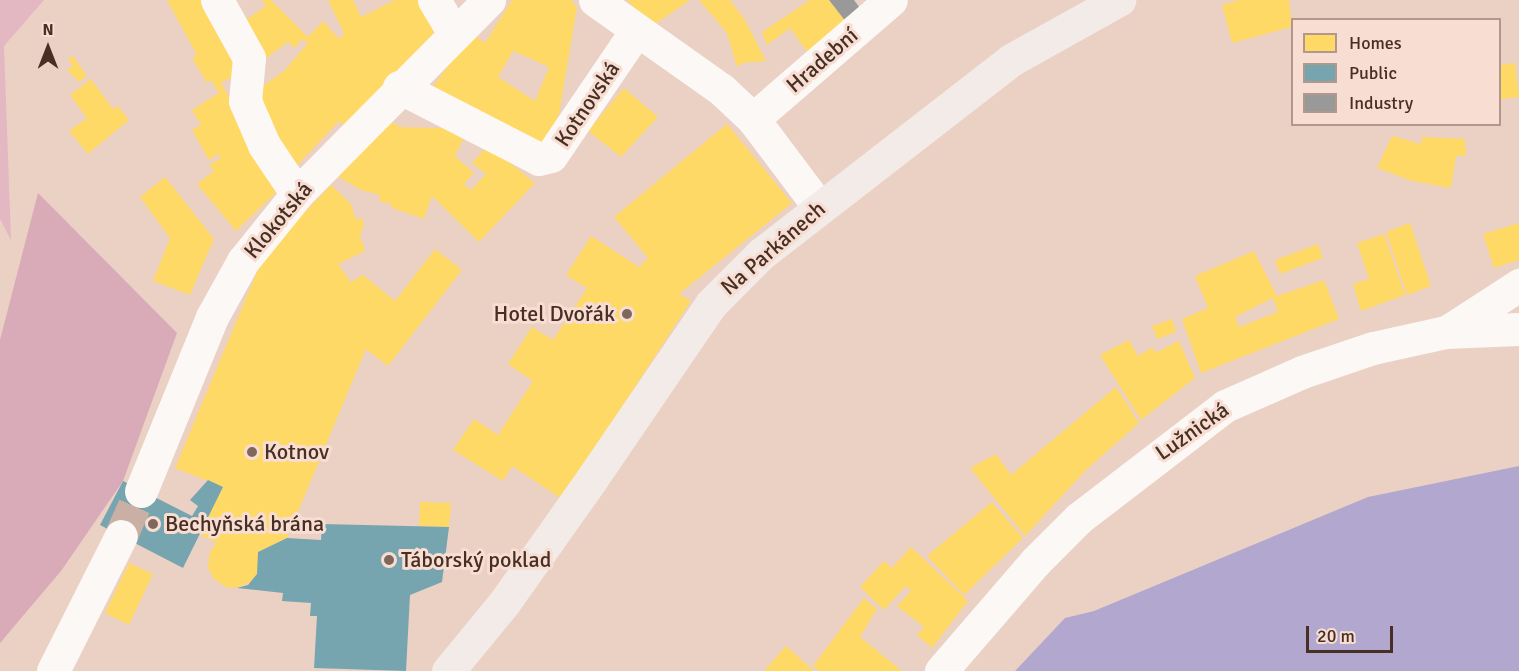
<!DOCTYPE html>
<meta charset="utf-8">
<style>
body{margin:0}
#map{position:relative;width:1519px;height:671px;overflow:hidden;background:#ebd0c4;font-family:Signika,sans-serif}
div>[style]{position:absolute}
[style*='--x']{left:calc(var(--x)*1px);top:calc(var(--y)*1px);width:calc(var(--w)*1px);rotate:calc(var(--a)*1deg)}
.green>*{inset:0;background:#e3b8c3}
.forest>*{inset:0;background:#d9aab7}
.water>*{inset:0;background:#b2a8cf}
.homes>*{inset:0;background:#ffd966}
.public>*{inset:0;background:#76a5af}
.industry>*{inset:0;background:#999}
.street-tunnel>*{height:33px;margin-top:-16.5px;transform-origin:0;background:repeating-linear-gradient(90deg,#cab0a4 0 33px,transparent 0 49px)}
.street>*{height:33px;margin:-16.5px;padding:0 16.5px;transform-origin:16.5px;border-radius:16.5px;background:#fcf8f6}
.secondary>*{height:33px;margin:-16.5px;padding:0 16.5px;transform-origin:16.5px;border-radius:16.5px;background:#f3ebe8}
.dots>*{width:16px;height:16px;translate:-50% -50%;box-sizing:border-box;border:3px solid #f7ddd2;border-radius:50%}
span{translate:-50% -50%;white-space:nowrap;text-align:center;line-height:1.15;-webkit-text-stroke:6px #f7ddd2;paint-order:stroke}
.street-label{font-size:22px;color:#472f23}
.poi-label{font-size:22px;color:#472f23}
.right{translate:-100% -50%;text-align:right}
.left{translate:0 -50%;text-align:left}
.legend{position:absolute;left:1291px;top:18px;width:210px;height:108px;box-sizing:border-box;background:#f7ddd2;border:2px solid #b1978c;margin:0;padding:8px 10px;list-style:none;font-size:18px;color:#472f23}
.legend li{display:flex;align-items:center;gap:12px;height:30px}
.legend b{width:30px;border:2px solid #b1978c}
.north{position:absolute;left:18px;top:18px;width:60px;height:60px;-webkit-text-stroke:4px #f7ddd2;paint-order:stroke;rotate:0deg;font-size:16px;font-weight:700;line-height:24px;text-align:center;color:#472f23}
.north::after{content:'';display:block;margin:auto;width:21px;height:27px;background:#472f23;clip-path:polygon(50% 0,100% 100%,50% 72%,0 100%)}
.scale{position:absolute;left:1306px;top:626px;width:87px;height:27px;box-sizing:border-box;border:3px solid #472f23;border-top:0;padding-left:8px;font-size:18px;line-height:21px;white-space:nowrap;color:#472f23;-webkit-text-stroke:4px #f7ddd2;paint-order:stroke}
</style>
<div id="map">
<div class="green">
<i style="clip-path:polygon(0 0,44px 0,4px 46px,11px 240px,0 219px)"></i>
</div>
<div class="forest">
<i style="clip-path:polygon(38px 193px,177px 333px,123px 481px,61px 571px,0 643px,0 340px)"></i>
</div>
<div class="water">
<i style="clip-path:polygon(1519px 466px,1519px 671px,1015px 671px,1065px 618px,1094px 611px,1368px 497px)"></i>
</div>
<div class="homes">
<i style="clip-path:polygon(167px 0,209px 0,244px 71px,221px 83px,282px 187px,236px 231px,197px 184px,214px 171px,209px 165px,221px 158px,218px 154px,209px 160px,192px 130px,201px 125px,192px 110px,219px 93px,211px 80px,207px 83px,192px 58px,197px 55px)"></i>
<i style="clip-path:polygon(262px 0,271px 0,308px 37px,323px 21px,339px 39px,344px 33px,328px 0,353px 0,361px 17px,395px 0,421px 0,435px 32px,344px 126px,339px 121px,293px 170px,252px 94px,284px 71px,308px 43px,302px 39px,295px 48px,288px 42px,261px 62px,243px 22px,266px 6px)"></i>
<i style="clip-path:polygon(evenodd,512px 0,571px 0,577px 7px,559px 114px,544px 145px,432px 88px,472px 33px,485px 43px,512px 0,513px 51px,549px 67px,535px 101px,498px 77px,513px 51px)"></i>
<i style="clip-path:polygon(627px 0,690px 0,651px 27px)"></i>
<i style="clip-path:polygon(699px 0,730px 0,745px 20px,766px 61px,742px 63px,737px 67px,727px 33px)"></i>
<i style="clip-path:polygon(810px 0,829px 0,850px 27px,811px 57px,790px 28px,767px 45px,762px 32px)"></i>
<i style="clip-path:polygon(1239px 0,1289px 0,1292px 27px,1232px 43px,1222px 5px)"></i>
<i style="clip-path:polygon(73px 56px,87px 76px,79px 82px,67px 70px,73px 66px,68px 59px)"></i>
<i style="clip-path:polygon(1515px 63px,1519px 97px,1500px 99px,1500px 65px)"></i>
<i style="clip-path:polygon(91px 79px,113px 109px,118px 106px,129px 120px,88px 154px,69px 131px,87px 118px,70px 95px)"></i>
<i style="clip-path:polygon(624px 88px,658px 117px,621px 157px,588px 131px)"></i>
<i style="clip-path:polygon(385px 119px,401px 127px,468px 129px,455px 156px,474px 173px,464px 184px,471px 190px,486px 174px,472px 163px,488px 145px,535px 183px,479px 242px,432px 196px,424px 219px,392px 208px,391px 204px,379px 201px,380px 195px,361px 190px,337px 176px)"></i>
<i style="clip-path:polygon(727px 124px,792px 203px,679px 294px,691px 301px,562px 499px,512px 466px,503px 481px,453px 450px,474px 419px,498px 435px,533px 381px,508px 364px,532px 327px,553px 340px,587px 288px,566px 275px,591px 236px,639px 267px,648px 258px,614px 217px)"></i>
<i style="clip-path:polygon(1392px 136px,1421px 144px,1422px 137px,1465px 139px,1466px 156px,1456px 156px,1451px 188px,1412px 181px,1377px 168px)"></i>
<i style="clip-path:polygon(165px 177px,214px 239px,190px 295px,153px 281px,170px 238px,140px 197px)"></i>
<i style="clip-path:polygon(331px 185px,351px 204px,356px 220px,362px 218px,364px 225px,360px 235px,365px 251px,338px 264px,351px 282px,363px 275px,395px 301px,435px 249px,462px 270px,388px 366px,366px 349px,287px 538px,258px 552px,259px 570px,251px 582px,236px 588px,226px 587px,214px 579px,208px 568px,210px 551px,217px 543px,199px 534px,223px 487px,175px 468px,265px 253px)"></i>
<i style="clip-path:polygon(1410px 223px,1431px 286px,1407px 295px,1386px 232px)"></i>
<i style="clip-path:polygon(1519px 223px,1519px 260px,1494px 268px,1483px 234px)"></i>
<i style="clip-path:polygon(1384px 234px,1405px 295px,1361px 311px,1353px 284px,1369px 279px,1357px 243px)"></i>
<i style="clip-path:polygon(1318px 244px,1323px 258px,1280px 274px,1275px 260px)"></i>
<i style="clip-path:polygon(evenodd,1254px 251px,1277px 296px,1324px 280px,1339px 319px,1201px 373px,1182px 319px,1208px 308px,1195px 276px,1254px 251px,1273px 298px,1278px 312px,1239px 327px,1235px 317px,1273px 298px)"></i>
<i style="clip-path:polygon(1172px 319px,1176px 332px,1157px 339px,1152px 326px)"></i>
<i style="clip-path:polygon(1129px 340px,1138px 356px,1153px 347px,1155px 353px,1179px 341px,1195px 378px,1141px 420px,1100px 355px)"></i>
<i style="clip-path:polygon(1116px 387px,1139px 423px,1086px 470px,1025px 536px,970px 468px,996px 454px,1011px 475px)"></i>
<i style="clip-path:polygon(420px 502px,451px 503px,449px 527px,419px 526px)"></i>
<i style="clip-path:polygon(992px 502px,1023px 538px,964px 595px,927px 556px)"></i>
<i style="clip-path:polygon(911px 547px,968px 601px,932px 648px,917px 635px,924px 627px,897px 606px,911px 591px,906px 586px,884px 610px,860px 587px,884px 561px,892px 568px)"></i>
<i style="clip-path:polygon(129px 563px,153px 574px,129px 625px,105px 613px)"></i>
<i style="clip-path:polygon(864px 598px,877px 609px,860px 637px,902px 671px,819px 671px,813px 666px)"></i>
<i style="clip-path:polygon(786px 646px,814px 671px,764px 671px)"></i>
</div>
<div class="public">
<i style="clip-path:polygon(208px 480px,223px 487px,183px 568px,100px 525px,123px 481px,192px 516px,198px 506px,190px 500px)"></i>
<i style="clip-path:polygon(322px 524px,449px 527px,442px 582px,410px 595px,406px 671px,314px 668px,317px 616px,310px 616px,311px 603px,282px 601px,283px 593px,237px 588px,248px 585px,257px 574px,258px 552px,287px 538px,321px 540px)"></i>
</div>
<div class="industry">
<i style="clip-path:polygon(829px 0,854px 0,865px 15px,850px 27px)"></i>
</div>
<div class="street-tunnel">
<i style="--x:121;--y:536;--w:49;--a:-66"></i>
</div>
<div class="street">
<i style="--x:217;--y:0;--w:66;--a:61.1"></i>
<i style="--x:249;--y:58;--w:43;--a:95.3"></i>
<i style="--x:245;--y:101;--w:48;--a:66.6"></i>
<i style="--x:264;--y:145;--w:59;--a:56"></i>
<i style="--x:434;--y:0;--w:39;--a:59"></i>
<i style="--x:595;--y:0;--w:156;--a:35.3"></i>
<i style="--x:722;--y:90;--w:42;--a:43.1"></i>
<i style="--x:753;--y:119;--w:110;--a:53.1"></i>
<i style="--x:399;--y:87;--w:157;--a:27.2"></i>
<i style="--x:539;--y:159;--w:12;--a:-14"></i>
<i style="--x:551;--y:156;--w:151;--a:-55.8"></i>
<i style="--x:753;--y:119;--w:182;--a:-40.8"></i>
<i style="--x:1448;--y:331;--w:85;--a:-32.9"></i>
<i style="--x:141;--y:491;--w:188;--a:-67.8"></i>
<i style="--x:212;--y:317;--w:64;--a:-61"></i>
<i style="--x:243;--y:261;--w:86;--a:-51.1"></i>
<i style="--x:297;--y:194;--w:273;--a:-45.3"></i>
<i style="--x:53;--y:671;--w:151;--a:-63.3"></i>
<i style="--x:941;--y:671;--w:144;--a:-49.2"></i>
<i style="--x:1035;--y:562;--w:62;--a:-45"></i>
<i style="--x:1079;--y:518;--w:184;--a:-37.5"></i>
<i style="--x:1225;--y:406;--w:84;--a:-23.8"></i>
<i style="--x:1302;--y:372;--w:75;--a:-18.7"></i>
<i style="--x:1373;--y:348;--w:75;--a:-12.4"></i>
<i style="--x:1446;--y:332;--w:73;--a:-2.4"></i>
</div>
<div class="secondary">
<i style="--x:448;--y:671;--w:88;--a:-50.5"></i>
<i style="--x:504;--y:603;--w:151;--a:-54.7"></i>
<i style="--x:591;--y:480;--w:213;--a:-55.7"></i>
<i style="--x:711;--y:304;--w:71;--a:-45"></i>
<i style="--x:761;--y:254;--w:316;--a:-37.8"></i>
<i style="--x:1011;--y:60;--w:124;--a:-29.1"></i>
</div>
<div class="dots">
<i style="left:627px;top:314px;background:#80675b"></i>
<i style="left:252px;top:452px;background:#80675b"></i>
<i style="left:153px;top:524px;background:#80675b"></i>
<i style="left:389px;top:560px;background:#80675b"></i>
</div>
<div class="street-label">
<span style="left:822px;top:60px;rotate:-41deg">Hradební</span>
<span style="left:587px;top:104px;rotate:-56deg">Kotnovská</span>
<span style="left:278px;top:220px;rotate:-50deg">Klokotská</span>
<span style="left:773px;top:248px;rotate:-41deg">Na Parkánech</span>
<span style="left:1192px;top:431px;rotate:-35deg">Lužnická</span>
</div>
<div class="poi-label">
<span class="right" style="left:615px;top:314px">Hotel Dvořák</span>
<span class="left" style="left:264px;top:452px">Kotnov</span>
<span class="left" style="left:165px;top:524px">Bechyňská brána</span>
<span class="left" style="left:401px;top:560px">Táborský poklad</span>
</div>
<ul class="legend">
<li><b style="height:16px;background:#ffd966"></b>Homes</li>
<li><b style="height:16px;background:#76a5af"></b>Public</li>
<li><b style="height:16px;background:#999"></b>Industry</li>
</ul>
<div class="north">N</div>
<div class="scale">20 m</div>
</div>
